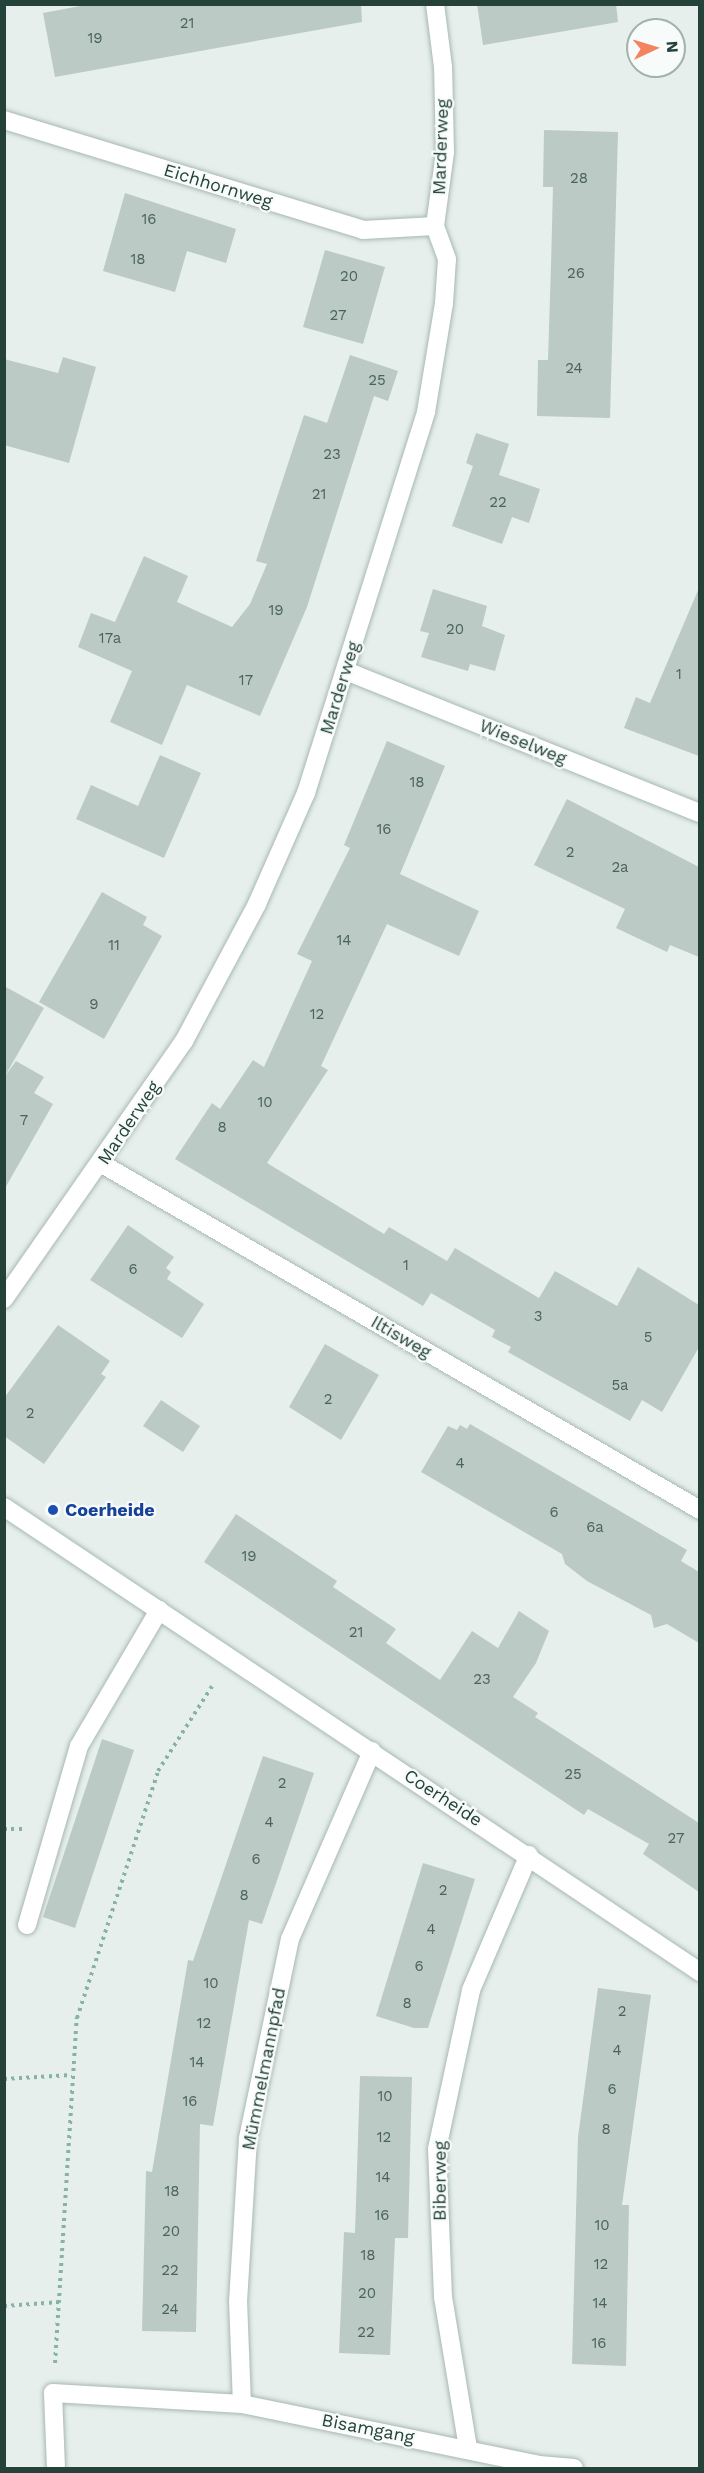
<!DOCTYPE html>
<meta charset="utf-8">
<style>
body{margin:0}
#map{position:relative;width:704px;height:2473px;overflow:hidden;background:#e6efeb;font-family:"Work Sans",sans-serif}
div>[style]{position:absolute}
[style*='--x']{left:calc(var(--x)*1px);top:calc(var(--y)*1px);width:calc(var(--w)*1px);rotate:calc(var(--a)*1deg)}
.building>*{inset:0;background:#bbcac4}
.path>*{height:4px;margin-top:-2px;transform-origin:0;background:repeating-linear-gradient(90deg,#86b3a5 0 3px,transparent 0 7.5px)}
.roads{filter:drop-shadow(0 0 2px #a8b8b2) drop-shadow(0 0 2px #a8b8b2)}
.minor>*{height:18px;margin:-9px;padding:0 9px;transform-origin:9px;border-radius:9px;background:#fff}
.dots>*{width:16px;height:16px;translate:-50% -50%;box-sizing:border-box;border:3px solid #f7fbf9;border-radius:50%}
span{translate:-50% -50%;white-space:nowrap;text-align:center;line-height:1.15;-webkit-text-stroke:4.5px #f7fbf9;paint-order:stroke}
.number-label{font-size:15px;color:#4a645c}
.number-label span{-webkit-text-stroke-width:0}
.street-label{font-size:18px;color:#24423a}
.transit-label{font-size:18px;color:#164399;font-weight:700}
.left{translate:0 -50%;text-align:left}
.frame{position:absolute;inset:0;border:6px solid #24423a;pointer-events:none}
.north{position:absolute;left:626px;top:18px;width:60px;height:60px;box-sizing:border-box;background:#f7fbf9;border:2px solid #a3b1ad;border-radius:50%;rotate:86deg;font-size:16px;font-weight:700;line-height:24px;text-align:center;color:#24423a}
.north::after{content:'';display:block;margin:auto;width:21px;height:27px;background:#f4845f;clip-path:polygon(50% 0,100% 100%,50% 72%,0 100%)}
</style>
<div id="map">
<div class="building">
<i style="clip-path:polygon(91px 4px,361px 4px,362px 22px,55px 77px,43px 13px)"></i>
<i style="clip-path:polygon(477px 4px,616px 4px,618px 22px,483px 45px)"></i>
<i style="clip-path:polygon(544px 130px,618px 132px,610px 418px,537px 416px,538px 360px,548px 360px,551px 265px,553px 187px,543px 187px)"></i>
<i style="clip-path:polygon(125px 193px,236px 229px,226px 263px,187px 251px,175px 292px,103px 271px)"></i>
<i style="clip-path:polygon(325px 250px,385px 267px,363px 344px,303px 327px)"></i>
<i style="clip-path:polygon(350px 355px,398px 371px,388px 401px,374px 396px,307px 607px,260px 716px,187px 685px,162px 745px,110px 722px,132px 671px,78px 647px,91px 613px,115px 622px,144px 556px,188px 576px,177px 602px,232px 627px,250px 604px,267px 564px,256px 561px,304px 415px,327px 423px)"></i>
<i style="clip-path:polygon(63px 357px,96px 367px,69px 463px,4px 445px,4px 359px,58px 373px)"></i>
<i style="clip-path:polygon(476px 433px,509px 444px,499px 475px,540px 489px,529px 523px,512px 517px,502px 544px,452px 526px,473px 466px,466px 463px)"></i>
<i style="clip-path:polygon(699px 588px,699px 756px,624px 728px,636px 697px,650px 703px)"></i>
<i style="clip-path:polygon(433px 589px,487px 606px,482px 626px,505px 635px,495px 671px,470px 664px,468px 671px,421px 657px,429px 633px,420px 631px)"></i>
<i style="clip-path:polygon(387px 741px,445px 766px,400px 874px,479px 911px,459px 956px,387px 924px,321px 1066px,328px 1070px,267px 1163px,384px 1234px,389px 1227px,447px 1261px,455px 1248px,539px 1298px,555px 1271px,617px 1306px,638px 1267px,699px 1305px,699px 1347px,662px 1412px,642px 1400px,630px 1421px,508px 1352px,511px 1347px,492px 1337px,495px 1330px,431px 1293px,423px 1306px,175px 1159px,212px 1103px,220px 1109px,253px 1060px,264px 1067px,312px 961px,297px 954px,350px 848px,344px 845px)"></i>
<i style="clip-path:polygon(160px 755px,201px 773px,164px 858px,76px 819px,91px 785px,138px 806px)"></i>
<i style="clip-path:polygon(567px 799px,699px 867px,699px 957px,670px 945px,667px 952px,616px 928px,625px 909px,534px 865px)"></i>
<i style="clip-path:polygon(102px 892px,147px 917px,143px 925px,162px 936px,104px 1039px,39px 1002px)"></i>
<i style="clip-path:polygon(4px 986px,44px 1008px,5px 1076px,16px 1061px,44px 1077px,34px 1093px,53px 1104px,4px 1190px)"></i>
<i style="clip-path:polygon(128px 1225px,174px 1257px,166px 1268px,171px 1272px,167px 1279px,204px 1304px,182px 1338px,90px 1280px)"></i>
<i style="clip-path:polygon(58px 1325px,110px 1361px,101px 1374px,106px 1377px,44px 1464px,4px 1436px,4px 1398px)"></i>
<i style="clip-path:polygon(325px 1344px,379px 1375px,341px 1440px,289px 1407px)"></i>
<i style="clip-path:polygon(161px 1400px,200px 1426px,183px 1452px,143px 1426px)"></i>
<i style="clip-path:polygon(470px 1424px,687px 1550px,681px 1561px,699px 1572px,699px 1643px,667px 1624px,654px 1628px,651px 1615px,587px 1581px,565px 1564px,562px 1554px,421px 1472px,448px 1426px,457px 1430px,460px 1425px,467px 1429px)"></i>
<i style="clip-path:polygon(236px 1514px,337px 1581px,333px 1587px,396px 1629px,386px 1643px,440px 1680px,472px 1631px,498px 1648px,519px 1611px,549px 1631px,536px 1663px,513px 1697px,538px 1713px,535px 1717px,699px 1823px,699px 1892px,643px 1854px,649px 1844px,588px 1809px,584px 1815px,204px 1562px)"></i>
<i style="clip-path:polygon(102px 1739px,134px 1750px,75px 1928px,43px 1917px)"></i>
<i style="clip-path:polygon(263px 1756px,314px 1773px,262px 1924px,249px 1920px,213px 2126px,200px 2124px,196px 2332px,142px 2331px,146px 2171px,152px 2172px,188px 1960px,193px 1961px)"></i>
<i style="clip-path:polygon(423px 1863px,475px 1879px,428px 2028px,414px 2028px,376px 2016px)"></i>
<i style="clip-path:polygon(598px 1988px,651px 1995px,622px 2205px,629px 2205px,626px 2366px,572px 2364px,578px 2137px)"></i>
<i style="clip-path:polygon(360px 2076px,412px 2077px,408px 2238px,395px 2238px,390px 2355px,339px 2353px,344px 2232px,355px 2233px)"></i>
</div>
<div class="path">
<i style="--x:4;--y:1829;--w:20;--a:0"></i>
<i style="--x:4;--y:2079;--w:67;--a:-3.4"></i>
<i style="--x:4;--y:2306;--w:56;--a:-4.1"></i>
<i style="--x:55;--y:2363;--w:346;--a:-86.4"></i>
<i style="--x:77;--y:2018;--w:260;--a:-71.8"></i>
<i style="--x:158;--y:1771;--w:104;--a:-57.5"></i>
</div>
<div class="roads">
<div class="minor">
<i style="--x:4;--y:120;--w:375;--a:17"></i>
<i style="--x:363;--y:230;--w:72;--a:-3.2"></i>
<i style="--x:346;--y:671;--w:381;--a:21.9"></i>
<i style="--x:102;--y:1164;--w:691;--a:30.05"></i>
<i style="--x:4;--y:1299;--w:315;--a:-55.1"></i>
<i style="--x:184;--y:1041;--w:155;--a:-61.9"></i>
<i style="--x:257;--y:904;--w:121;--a:-66.2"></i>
<i style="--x:306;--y:793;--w:399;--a:-72.5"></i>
<i style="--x:426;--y:412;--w:110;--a:-80.6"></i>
<i style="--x:444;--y:303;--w:44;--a:-86.1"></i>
<i style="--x:447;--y:259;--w:35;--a:-110"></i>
<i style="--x:435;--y:226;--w:75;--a:-82.3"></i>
<i style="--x:445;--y:152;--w:85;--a:-91.3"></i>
<i style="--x:443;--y:67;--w:64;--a:-97.2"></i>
<i style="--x:4;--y:1507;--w:837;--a:33.75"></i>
<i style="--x:27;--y:1925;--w:186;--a:-73.8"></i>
<i style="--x:79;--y:1746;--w:158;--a:-59.5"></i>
<i style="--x:242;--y:2404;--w:102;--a:-92.2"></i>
<i style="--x:238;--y:2302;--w:164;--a:-86.5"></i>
<i style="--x:248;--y:2138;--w:203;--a:-78.1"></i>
<i style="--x:290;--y:1939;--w:205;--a:-66.4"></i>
<i style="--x:468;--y:2448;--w:153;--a:-99.4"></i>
<i style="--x:443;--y:2297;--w:148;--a:-92.3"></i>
<i style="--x:437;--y:2149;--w:163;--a:-77.9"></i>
<i style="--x:471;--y:1990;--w:147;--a:-66.8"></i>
<i style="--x:56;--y:2468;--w:75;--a:-92.3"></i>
<i style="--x:53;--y:2393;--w:189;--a:3.3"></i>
<i style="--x:242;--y:2404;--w:303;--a:11.6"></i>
<i style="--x:539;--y:2465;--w:35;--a:5"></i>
</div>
</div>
<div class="dots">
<i style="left:53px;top:1510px;background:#1a4fb4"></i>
</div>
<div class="number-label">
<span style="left:187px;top:24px">21</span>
<span style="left:95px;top:39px">19</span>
<span style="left:579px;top:179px">28</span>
<span style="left:149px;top:220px">16</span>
<span style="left:138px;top:260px">18</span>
<span style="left:576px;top:274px">26</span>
<span style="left:349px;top:277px">20</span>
<span style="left:338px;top:316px">27</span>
<span style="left:574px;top:369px">24</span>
<span style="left:377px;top:381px">25</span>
<span style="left:332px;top:455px">23</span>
<span style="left:319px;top:495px">21</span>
<span style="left:498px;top:503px">22</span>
<span style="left:276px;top:611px">19</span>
<span style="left:455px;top:630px">20</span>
<span style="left:110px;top:639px">17a</span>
<span style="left:679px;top:675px">1</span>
<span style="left:246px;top:681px">17</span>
<span style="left:417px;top:783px">18</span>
<span style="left:384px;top:830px">16</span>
<span style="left:570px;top:853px">2</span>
<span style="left:620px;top:868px">2a</span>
<span style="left:344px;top:941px">14</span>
<span style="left:114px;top:946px">11</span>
<span style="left:94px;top:1005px">9</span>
<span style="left:317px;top:1015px">12</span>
<span style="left:265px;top:1103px">10</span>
<span style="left:24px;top:1121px">7</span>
<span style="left:222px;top:1128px">8</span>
<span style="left:406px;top:1266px">1</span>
<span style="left:133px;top:1270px">6</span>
<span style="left:538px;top:1317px">3</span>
<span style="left:648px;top:1338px">5</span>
<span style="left:620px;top:1386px">5a</span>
<span style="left:328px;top:1400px">2</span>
<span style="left:30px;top:1414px">2</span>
<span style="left:460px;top:1464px">4</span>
<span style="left:554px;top:1513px">6</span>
<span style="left:595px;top:1528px">6a</span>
<span style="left:249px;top:1557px">19</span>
<span style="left:356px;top:1633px">21</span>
<span style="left:482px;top:1680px">23</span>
<span style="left:573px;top:1775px">25</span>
<span style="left:282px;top:1784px">2</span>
<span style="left:269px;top:1823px">4</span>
<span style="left:676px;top:1839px">27</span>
<span style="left:256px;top:1860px">6</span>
<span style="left:443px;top:1891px">2</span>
<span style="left:244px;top:1896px">8</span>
<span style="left:431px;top:1930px">4</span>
<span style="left:419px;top:1967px">6</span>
<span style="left:211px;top:1984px">10</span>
<span style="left:407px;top:2004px">8</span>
<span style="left:622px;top:2012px">2</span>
<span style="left:204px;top:2024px">12</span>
<span style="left:617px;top:2051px">4</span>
<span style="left:197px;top:2063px">14</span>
<span style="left:612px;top:2090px">6</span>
<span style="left:385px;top:2097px">10</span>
<span style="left:190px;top:2102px">16</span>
<span style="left:606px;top:2130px">8</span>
<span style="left:384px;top:2138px">12</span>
<span style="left:383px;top:2178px">14</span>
<span style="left:172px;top:2192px">18</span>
<span style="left:382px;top:2216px">16</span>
<span style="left:602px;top:2226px">10</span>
<span style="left:171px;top:2232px">20</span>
<span style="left:368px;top:2256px">18</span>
<span style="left:601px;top:2265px">12</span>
<span style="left:170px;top:2271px">22</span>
<span style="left:367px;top:2294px">20</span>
<span style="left:600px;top:2304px">14</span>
<span style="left:170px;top:2310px">24</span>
<span style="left:366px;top:2333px">22</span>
<span style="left:599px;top:2344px">16</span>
</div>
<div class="street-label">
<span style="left:441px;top:147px;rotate:-88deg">Marderweg</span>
<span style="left:218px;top:186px;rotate:17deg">Eichhornweg</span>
<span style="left:340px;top:688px;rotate:-73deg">Marderweg</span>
<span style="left:523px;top:742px;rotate:22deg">Wieselweg</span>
<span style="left:129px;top:1123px;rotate:-56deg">Marderweg</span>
<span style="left:401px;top:1337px;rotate:30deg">Iltisweg</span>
<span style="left:443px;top:1798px;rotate:33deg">Coerheide</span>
<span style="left:264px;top:2069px;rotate:-79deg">Mümmelmannpfad</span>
<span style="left:440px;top:2181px;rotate:-90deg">Biberweg</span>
<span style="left:368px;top:2429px;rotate:11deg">Bisamgang</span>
</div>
<div class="transit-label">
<span class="left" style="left:65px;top:1510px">Coerheide</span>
</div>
<div class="frame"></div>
<div class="north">N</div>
</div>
